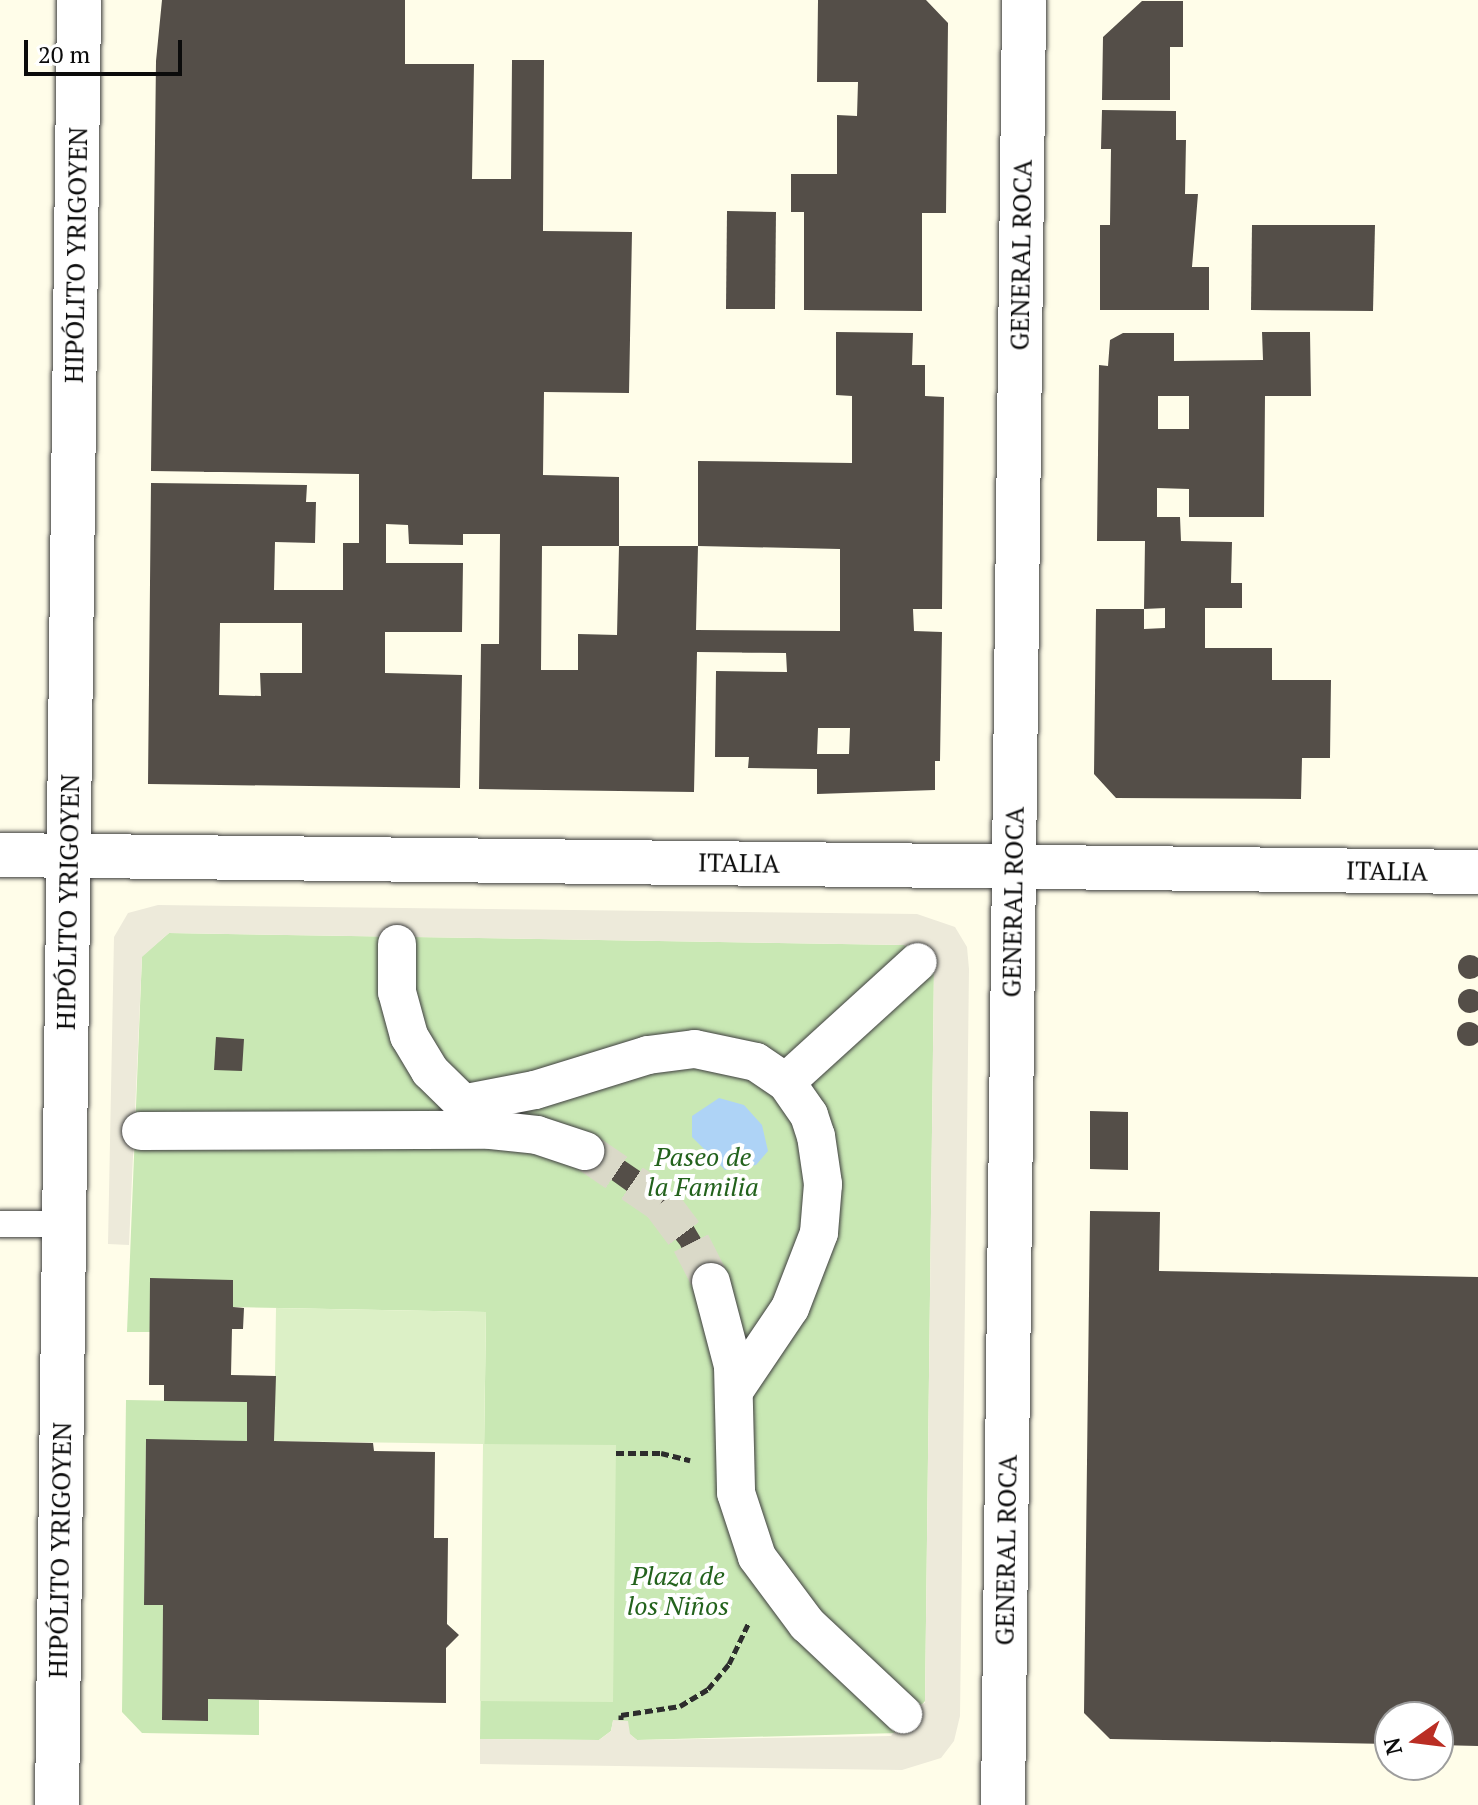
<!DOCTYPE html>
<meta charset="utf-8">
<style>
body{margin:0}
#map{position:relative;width:1478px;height:1805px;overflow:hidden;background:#fffde9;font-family:"PT Serif",serif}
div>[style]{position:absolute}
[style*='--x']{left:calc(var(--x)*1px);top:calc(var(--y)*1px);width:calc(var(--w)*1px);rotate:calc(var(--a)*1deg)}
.green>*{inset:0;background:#c9e8b4}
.pitch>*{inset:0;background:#dcf0c6}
.plaza>*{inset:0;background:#edeada}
.water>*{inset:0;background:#aed3f6}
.building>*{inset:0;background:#544e48}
.round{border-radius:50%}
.pedestrian-tunnel>*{height:38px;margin-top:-19px;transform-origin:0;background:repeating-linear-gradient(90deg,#dad9c8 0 38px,transparent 0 57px)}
.path>*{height:5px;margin-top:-2.5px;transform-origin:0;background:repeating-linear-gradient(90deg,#2d2d2d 0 8px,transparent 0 12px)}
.roads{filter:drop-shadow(0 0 2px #3e3e3e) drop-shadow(0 0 2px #3e3e3e)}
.service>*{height:26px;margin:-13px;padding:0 13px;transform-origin:13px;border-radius:13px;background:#fff}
.pedestrian>*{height:38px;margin:-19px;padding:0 19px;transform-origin:19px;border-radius:19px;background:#fff}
.minor>*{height:44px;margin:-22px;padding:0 22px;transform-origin:22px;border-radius:22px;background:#fff}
.tertiary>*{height:44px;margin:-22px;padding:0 22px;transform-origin:22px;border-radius:22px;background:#fff}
span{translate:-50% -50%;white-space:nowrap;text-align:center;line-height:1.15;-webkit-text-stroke:8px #fff;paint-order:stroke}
.street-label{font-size:26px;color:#0b0b0b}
.park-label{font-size:26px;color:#23621c;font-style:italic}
.north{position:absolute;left:1374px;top:1701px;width:80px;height:80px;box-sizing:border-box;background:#fff;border:2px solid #9d9d9d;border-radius:50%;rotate:256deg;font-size:22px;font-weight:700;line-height:32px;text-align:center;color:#0b0b0b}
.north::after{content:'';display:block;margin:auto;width:28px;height:36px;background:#ba2e24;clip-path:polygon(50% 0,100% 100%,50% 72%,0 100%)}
.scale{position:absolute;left:24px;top:40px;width:158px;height:36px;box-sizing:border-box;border:4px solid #0b0b0b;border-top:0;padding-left:10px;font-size:24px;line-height:28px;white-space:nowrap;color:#0b0b0b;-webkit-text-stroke:6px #fff;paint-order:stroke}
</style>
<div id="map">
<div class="green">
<i style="clip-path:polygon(169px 933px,905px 945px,934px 968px,925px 1701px,898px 1733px,637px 1740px,613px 1721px,611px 1731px,599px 1740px,480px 1739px,486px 1312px,233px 1307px,233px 1280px,150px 1332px,127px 1332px,142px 956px)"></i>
<i style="clip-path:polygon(126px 1400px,247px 1402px,247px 1441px,146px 1440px,144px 1604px,163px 1605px,162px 1720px,208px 1721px,208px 1699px,259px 1700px,259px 1735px,142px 1733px,122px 1712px)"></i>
</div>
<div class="pitch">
<i style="clip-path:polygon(276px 1308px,486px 1312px,484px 1444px,616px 1445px,613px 1702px,480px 1701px,483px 1444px,274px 1441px)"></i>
</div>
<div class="plaza">
<i style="clip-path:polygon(158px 905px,917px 914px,955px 927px,967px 947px,969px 969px,960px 1716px,954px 1741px,941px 1758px,902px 1770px,480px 1764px,480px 1739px,599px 1740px,611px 1731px,613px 1720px,628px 1721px,630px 1734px,637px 1740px,891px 1736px,916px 1706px,925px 1703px,934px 968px,904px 945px,169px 933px,142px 957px,129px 1245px,108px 1244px,114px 937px,128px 913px)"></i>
</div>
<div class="water">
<i style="clip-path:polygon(719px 1098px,744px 1105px,762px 1125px,768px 1151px,756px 1165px,725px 1170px,692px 1137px,692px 1116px)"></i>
</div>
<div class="building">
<i style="clip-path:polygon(evenodd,162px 0,405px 0,405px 64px,474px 64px,472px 179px,511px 179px,512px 60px,544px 60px,543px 231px,632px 232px,629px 393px,544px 392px,543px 475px,619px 477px,619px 546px,542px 546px,541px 670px,578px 670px,578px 634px,617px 635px,619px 546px,698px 546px,696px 630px,840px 631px,840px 549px,698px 546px,698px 461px,852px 463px,852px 396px,836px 395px,836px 332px,913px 333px,912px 365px,925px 365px,925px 396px,944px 397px,942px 609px,913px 609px,914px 631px,942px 632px,940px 761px,935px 761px,935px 790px,817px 794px,817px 769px,748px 768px,749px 757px,715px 757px,716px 671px,787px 672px,786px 653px,697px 652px,694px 792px,479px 789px,481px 644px,499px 644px,500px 534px,463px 534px,463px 545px,409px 544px,408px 525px,386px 524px,386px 563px,463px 563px,462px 632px,385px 632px,385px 673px,462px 675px,460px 788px,148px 784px,151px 483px,307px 485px,306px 502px,316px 502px,315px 543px,275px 542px,274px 590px,343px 590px,343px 543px,359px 543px,359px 474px,151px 471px,156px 61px,162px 0,220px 623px,302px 623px,302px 673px,260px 673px,261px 696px,219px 695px,220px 623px,162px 0,818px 728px,850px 728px,849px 754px,817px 754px,818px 728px)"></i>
<i style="clip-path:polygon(818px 0,926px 0,948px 23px,946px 213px,922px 213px,922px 311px,804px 310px,804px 212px,791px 212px,791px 174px,837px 174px,837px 115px,857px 116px,858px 82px,817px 82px)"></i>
<i style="clip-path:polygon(1142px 1px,1183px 1px,1183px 47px,1170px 47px,1170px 100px,1102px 100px,1103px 37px)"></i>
<i style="clip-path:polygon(1102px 110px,1176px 111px,1176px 140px,1186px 140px,1185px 194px,1198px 194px,1192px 267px,1209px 267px,1209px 310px,1100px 310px,1100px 225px,1110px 225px,1111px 149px,1101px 149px)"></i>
<i style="clip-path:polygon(727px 211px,776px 212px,775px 309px,726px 309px)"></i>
<i style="clip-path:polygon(1252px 225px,1375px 225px,1373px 311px,1251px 310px)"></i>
<i style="clip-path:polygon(evenodd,1262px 332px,1310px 332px,1311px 396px,1265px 396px,1264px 517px,1189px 517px,1189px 489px,1157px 488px,1157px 517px,1180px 517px,1181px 541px,1232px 542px,1231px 583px,1242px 583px,1242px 608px,1205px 608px,1205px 648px,1272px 648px,1272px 680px,1331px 680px,1330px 758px,1302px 758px,1301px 799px,1116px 798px,1094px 774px,1096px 609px,1144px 609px,1144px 629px,1165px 628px,1165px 608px,1144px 609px,1145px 541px,1097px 541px,1099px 365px,1108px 366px,1110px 340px,1123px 333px,1174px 333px,1174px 361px,1263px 360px,1262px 332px,1158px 396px,1189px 396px,1189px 429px,1158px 429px,1158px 396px)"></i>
<i class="round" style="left:1458px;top:955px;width:24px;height:24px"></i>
<i class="round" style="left:1458px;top:989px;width:24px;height:24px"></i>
<i class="round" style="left:1457px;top:1022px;width:24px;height:24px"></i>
<i style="clip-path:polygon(216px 1037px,244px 1039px,242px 1071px,214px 1070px)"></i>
<i style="clip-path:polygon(1090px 1111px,1128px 1112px,1128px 1170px,1090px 1169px)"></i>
<i style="clip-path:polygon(600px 1144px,659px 1184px,690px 1220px,716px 1264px,701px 1286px,680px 1245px,652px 1209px,592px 1166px)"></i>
<i style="clip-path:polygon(1090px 1211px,1160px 1212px,1159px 1271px,1478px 1277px,1478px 1746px,1438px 1745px,1438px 1717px,1390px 1717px,1390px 1744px,1110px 1739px,1084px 1713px)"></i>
<i style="clip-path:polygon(150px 1278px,233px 1280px,233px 1307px,244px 1308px,243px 1329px,232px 1329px,231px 1375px,276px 1376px,274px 1441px,373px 1443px,374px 1451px,435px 1452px,434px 1538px,448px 1538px,447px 1624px,459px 1635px,446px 1648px,446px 1703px,208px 1699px,208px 1721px,162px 1720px,163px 1605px,144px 1605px,146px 1439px,247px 1441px,247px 1402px,164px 1401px,164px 1385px,149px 1385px)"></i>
</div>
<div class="pedestrian-tunnel">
<i style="--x:585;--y:1151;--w:92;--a:34.4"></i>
<i style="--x:661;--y:1203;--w:50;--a:53.1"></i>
<i style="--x:691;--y:1243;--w:44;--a:62.9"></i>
</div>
<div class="path">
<i style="--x:616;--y:1453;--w:45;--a:0"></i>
<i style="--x:661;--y:1453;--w:30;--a:14"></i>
<i style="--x:621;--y:1720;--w:5;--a:-90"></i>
<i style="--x:621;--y:1715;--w:60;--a:-8.7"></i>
<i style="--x:680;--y:1706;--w:33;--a:-31"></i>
<i style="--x:708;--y:1689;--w:33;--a:-50"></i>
<i style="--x:729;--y:1664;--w:47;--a:-64.5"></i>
</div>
<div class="roads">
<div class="service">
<i style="--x:0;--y:1224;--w:64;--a:0"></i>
</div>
<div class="pedestrian">
<i style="--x:397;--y:944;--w:48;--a:90"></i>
<i style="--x:397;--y:992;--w:46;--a:74.7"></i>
<i style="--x:409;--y:1036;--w:41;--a:59"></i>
<i style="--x:430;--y:1071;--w:70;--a:44.4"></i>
<i style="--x:786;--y:1082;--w:178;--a:-42.3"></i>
<i style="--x:462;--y:1104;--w:74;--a:-10.9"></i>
<i style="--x:535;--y:1090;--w:118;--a:-17.2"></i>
<i style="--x:648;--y:1055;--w:47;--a:-7.3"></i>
<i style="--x:695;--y:1049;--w:62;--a:12"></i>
<i style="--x:756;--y:1062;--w:36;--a:34"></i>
<i style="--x:786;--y:1082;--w:40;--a:55.1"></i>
<i style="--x:809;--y:1115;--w:22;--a:72"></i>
<i style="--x:816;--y:1136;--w:49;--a:81.7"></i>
<i style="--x:823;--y:1184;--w:49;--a:94.7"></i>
<i style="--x:819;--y:1233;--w:80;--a:111.1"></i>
<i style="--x:790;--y:1308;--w:100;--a:124"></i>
<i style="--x:141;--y:1131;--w:350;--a:-0.2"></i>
<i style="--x:491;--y:1130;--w:46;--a:6.2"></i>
<i style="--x:537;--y:1135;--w:51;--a:18.4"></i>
<i style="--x:711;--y:1282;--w:87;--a:75.3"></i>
<i style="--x:733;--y:1366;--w:127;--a:88.6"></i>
<i style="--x:736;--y:1493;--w:67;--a:71.8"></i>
<i style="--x:757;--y:1557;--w:84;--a:53.3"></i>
<i style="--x:807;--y:1624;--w:132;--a:43.2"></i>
</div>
<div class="minor">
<i style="--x:0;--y:855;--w:1478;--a:0.66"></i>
</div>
<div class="tertiary">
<i style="--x:57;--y:1805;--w:1805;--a:-89.3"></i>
<i style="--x:1003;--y:1805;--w:1805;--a:-89.33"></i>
</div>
</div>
<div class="street-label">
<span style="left:76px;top:255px;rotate:-89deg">HIPÓLITO YRIGOYEN</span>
<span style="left:1021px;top:255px;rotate:-89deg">GENERAL ROCA</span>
<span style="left:739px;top:863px;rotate:1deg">ITALIA</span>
<span style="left:1387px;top:871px;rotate:1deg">ITALIA</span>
<span style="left:68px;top:902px;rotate:-89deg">HIPÓLITO YRIGOYEN</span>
<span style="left:1013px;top:902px;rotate:-89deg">GENERAL ROCA</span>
<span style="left:60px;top:1550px;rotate:-89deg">HIPÓLITO YRIGOYEN</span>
<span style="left:1006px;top:1550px;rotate:-89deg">GENERAL ROCA</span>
</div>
<div class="park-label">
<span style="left:703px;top:1172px">Paseo de<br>la Familia</span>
<span style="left:678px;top:1591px">Plaza de<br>los Niños</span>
</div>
<div class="north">N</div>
<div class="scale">20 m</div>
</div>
